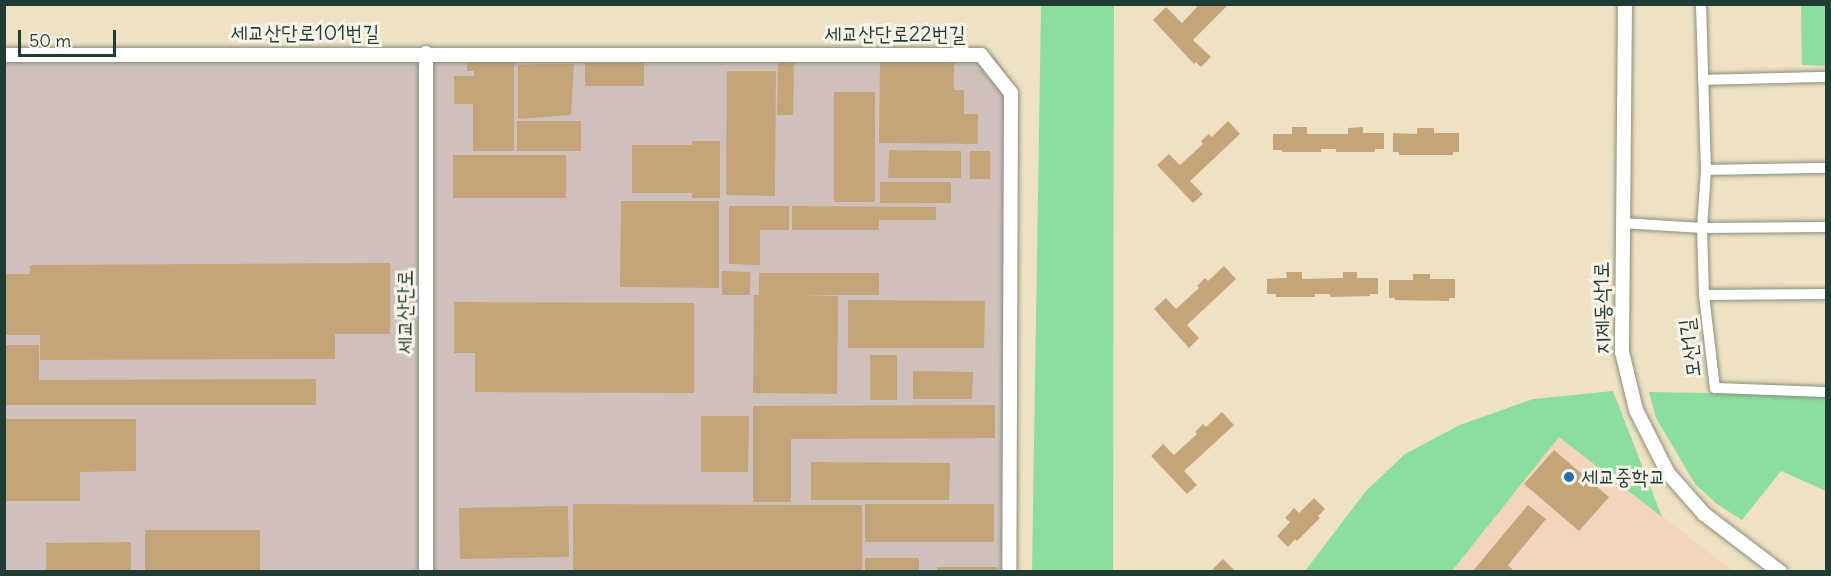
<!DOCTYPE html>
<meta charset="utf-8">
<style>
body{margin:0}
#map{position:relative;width:1831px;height:576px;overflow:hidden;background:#efe1c3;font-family:Delius,"Poor Story",sans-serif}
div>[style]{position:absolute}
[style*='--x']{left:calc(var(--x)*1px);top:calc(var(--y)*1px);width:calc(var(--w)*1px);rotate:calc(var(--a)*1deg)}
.built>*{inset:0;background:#f3d4bf}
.industrial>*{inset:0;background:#cfc0bb}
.green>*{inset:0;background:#8cde9f}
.building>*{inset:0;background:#c4a479}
.roads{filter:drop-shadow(0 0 2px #878f7c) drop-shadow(0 0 2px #878f7c)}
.minor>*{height:10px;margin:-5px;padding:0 5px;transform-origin:5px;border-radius:5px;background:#fff}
.tertiary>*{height:14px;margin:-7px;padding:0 7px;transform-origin:7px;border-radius:7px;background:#fff}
.dots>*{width:16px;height:16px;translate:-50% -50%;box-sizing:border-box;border:3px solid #f7f3e8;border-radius:50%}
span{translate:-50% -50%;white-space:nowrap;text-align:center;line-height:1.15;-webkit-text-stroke:6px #f7f3e8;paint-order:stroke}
.street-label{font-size:21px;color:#1f3d34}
.poi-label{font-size:21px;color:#1f3d34}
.left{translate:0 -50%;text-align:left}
.frame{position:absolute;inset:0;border:6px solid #1f3d34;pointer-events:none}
.scale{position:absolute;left:18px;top:30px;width:98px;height:27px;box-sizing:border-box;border:3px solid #1f3d34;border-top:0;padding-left:8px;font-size:18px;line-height:21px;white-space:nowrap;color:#1f3d34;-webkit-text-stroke:4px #f7f3e8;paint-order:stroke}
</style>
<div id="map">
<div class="built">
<i style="clip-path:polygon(1559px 436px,1733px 571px,1452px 572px)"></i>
</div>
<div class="industrial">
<i style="clip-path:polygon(5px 48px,297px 50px,975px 48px,995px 57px,1014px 85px,1015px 571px,5px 572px)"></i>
</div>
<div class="green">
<i style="clip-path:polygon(1041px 5px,1114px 5px,1113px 571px,1032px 571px)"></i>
<i style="clip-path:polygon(1801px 5px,1826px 5px,1826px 66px,1802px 65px)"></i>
<i style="clip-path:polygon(1613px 391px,1662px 517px,1559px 437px,1452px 571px,1305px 571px,1366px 491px,1405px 454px,1460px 425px,1533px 399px)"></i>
<i style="clip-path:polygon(1649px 392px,1826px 395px,1826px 491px,1781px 471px,1742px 520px,1717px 504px,1695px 484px,1656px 418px)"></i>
</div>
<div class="building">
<i style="clip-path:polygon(1195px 4px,1229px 4px,1193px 40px,1211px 57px,1201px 67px,1196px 62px,1194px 64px,1153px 20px,1166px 7px,1182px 23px,1197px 7px)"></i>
<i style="clip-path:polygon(467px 60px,514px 60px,514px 151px,473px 151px,473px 104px,454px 104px,454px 76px,474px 76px,474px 71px,467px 71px)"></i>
<i style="clip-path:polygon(880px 60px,954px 60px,954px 90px,964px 90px,964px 114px,978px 114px,978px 144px,879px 143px)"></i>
<i style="clip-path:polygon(778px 62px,794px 62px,793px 115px,777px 115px)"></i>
<i style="clip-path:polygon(585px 63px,644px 63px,644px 86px,585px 86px)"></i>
<i style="clip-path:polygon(548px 64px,574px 64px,571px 115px,518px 119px,518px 65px)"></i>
<i style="clip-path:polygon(727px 71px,776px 71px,775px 196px,726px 195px)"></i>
<i style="clip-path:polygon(834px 92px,875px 92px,875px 202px,834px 202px)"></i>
<i style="clip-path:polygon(517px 121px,581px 121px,581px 151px,517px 151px)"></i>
<i style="clip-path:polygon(1228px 121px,1240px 134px,1190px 181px,1203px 194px,1193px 203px,1157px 165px,1169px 154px,1180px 165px,1203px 144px,1201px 141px,1209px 134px,1212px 137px)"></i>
<i style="clip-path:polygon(1292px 127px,1307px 127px,1307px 134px,1348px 134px,1348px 128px,1363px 127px,1363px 133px,1384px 133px,1384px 149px,1375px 149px,1375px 152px,1336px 152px,1336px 149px,1321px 149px,1321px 152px,1282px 152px,1282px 150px,1273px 150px,1273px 134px,1292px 134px)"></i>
<i style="clip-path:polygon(1417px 128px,1434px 128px,1434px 133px,1459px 133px,1459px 152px,1453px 152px,1453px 155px,1399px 155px,1399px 152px,1393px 152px,1393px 133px,1417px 134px)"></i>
<i style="clip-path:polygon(692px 141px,720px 141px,720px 198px,692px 198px,692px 193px,632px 193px,632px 145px,692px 145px)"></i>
<i style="clip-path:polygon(889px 150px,961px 151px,961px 178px,888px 178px)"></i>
<i style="clip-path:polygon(970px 151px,990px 151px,990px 179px,970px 179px)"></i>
<i style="clip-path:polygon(453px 155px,566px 155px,566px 198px,453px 198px)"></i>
<i style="clip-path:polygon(880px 182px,951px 182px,951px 203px,880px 203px)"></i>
<i style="clip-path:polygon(621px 201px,719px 201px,719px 288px,620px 287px)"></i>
<i style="clip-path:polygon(729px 206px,789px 206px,789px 230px,760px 230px,760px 265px,729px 264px)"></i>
<i style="clip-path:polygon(792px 206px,936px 207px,936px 220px,879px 220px,879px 230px,792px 230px)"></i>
<i style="clip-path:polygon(390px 263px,390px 334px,335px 334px,335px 359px,40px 360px,40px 335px,4px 335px,4px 274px,30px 274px,30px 265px)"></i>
<i style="clip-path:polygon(1224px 266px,1236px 279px,1187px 325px,1199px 338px,1189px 348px,1154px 309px,1166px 298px,1176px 309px,1199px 288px,1197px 286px,1205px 278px,1208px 281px)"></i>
<i style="clip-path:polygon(722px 271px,750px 272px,750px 295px,722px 295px)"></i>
<i style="clip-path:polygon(1286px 272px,1302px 272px,1302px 279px,1343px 278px,1343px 272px,1357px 272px,1357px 278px,1378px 278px,1378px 294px,1370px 294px,1370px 296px,1330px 297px,1330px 294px,1315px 294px,1315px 297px,1276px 297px,1276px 294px,1267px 294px,1267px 279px,1287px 278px)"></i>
<i style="clip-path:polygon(759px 273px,879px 273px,879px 295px,801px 295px,838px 296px,837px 394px,753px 393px,754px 295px,759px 295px)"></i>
<i style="clip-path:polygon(1413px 274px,1430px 274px,1430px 279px,1455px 279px,1455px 298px,1449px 298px,1449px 301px,1395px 300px,1395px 298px,1389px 298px,1389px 280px,1413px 280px)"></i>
<i style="clip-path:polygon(848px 300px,985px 301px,984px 348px,848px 348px)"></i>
<i style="clip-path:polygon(454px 302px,694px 303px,694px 393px,475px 392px,475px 353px,454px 353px)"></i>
<i style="clip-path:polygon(4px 345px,39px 345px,39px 380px,316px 379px,316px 405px,4px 405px)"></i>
<i style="clip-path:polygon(870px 355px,897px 355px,897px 400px,870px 400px)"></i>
<i style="clip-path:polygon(913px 371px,973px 372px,972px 399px,913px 399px)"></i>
<i style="clip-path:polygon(995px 405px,995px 438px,791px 439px,791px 502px,753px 502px,753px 406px)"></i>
<i style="clip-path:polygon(1222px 412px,1234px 425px,1184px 471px,1197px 485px,1187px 494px,1151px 456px,1163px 444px,1174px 455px,1197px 434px,1195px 432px,1203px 424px,1206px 427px)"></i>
<i style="clip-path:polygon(701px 416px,749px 416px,748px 472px,701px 472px)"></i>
<i style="clip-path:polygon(4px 419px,136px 419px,136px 471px,80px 472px,80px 501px,4px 501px)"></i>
<i style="clip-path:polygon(1554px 450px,1609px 497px,1579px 531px,1524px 484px)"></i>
<i style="clip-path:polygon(811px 462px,950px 463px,949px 500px,811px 500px)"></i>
<i style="clip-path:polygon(1314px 498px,1325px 509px,1318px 516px,1320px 518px,1297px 541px,1295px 539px,1288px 547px,1277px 536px,1290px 522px,1285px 518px,1294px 508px,1299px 513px)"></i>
<i style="clip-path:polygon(573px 504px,862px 505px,862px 572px,573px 572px)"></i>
<i style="clip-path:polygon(865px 504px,994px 504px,994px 542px,865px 542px)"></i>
<i style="clip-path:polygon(1528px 505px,1546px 519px,1508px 565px,1515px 572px,1472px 572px)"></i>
<i style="clip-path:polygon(568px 506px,569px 557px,460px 559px,459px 508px)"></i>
<i style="clip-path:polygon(145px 530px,260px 530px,260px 572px,145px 572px)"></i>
<i style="clip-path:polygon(131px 542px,131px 572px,46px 572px,46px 543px)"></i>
<i style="clip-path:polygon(865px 558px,919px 558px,919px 572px,865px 572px)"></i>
<i style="clip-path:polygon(1223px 559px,1236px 572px,1210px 572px)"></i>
<i style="clip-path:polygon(937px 567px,997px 567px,997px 572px,937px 572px)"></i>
</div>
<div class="roads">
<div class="minor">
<i style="--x:1701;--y:4;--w:166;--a:88.3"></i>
<i style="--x:1706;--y:170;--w:58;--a:93.9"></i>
<i style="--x:1702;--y:228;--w:67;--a:88.3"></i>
<i style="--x:1704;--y:295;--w:94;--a:83.3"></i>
<i style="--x:1715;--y:388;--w:111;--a:2.1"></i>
<i style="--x:1703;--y:80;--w:123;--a:-1.4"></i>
<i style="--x:1706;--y:170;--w:120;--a:-1"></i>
<i style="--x:1622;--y:223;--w:80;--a:3.6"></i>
<i style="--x:1702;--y:228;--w:124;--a:-0.5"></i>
<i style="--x:1704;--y:295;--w:122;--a:-0.5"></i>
</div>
<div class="tertiary">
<i style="--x:1625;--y:4;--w:348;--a:90.5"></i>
<i style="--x:1622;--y:352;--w:60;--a:76.4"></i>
<i style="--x:1636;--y:410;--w:71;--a:63.1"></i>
<i style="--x:1668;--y:473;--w:55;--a:48.7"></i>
<i style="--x:1704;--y:514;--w:96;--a:37.3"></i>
<i style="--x:426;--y:53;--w:519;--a:90"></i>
<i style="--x:4;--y:55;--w:977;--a:0"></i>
<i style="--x:981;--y:55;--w:48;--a:51.7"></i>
<i style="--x:1011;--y:93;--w:479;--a:90.2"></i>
</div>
</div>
<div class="dots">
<i style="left:1569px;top:477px;background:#1f6fb2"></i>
</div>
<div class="street-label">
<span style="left:305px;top:33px">세교산단로101번길</span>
<span style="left:895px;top:34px">세교산단로22번길</span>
<span style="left:1602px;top:308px;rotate:-91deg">지제동삭1로</span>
<span style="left:405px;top:312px;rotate:-90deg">세교산단로</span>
<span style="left:1690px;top:348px;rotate:-97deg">모산1길</span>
</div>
<div class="poi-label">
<span class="left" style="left:1581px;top:477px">세교중학교</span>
</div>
<div class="frame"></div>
<div class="scale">50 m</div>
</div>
